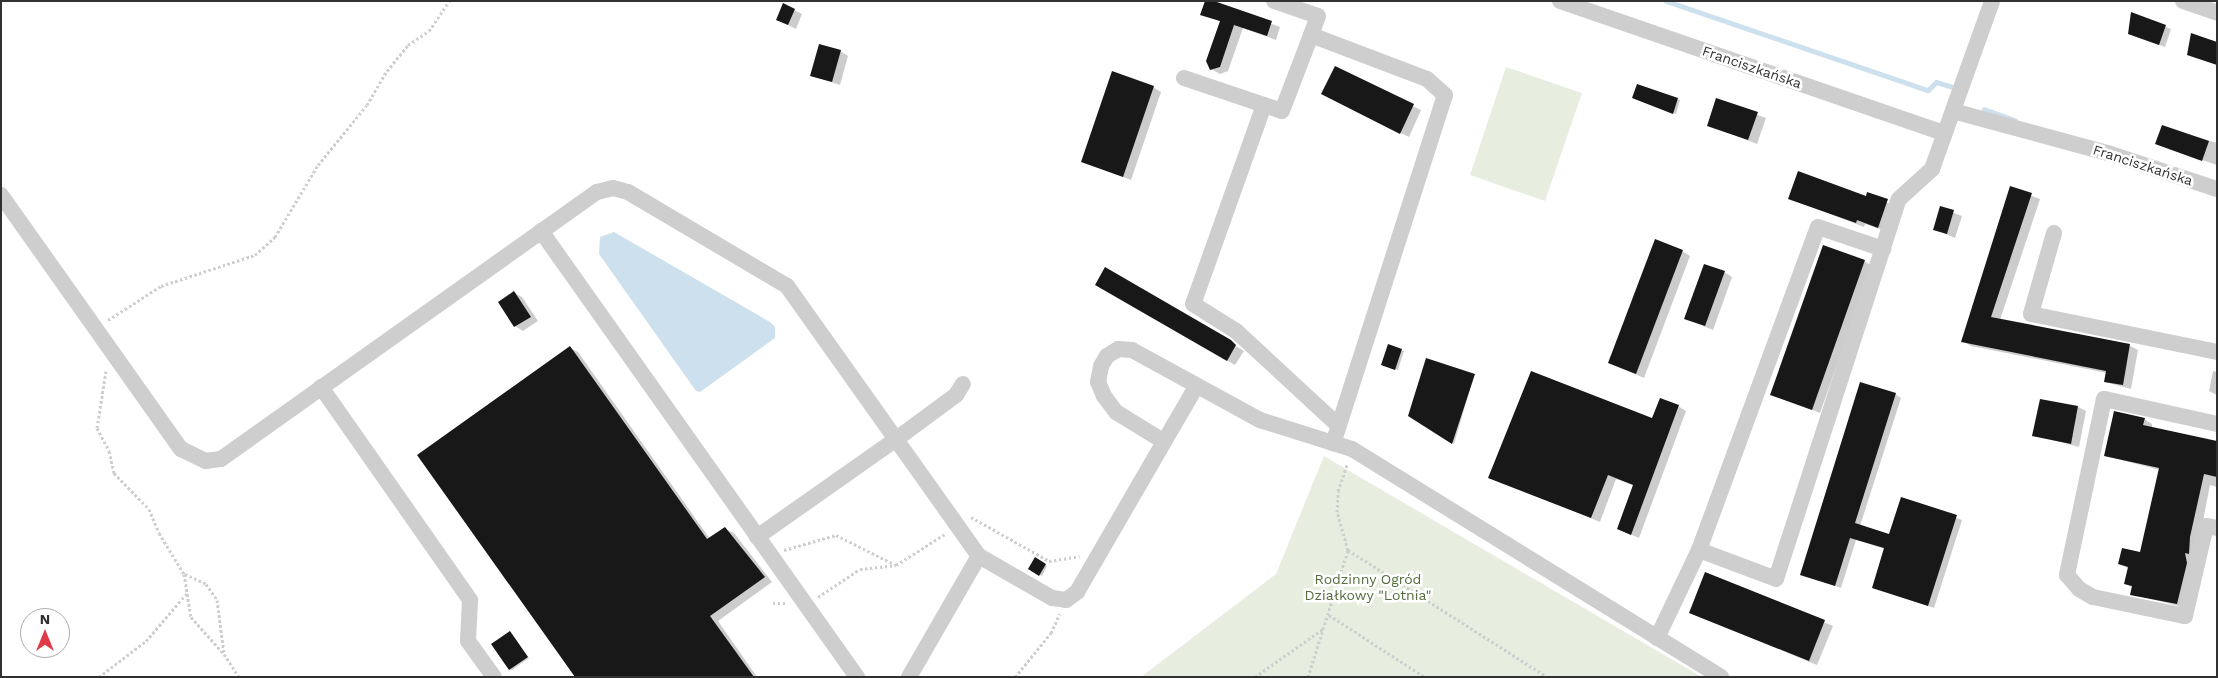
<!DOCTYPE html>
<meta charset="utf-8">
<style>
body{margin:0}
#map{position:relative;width:2218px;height:678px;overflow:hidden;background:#fff;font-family:"Work Sans",sans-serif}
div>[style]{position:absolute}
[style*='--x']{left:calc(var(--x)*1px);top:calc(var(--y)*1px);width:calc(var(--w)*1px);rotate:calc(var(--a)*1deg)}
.green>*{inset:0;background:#e7eee0}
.water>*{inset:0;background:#cde0ed}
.shadow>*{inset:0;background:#0003}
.stream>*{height:5px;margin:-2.5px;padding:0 2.5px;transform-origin:2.5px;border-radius:2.5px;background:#cde0ed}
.building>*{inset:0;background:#181818}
.path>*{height:3px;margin-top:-1.5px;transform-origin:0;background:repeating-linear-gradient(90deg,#cecece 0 2.5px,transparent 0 5px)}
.minor>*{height:16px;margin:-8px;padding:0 8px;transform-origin:8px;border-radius:8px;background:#cecece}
span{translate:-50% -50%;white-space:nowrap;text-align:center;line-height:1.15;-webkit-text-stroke:5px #fff;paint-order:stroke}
.street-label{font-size:14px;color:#313131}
.park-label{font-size:14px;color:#546d3f}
.frame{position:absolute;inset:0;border:2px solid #313131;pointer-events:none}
.north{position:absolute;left:20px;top:608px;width:50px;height:50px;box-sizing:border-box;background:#fff;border:1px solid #adadad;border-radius:50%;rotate:0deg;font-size:14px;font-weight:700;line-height:20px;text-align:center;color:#313131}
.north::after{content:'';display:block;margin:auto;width:18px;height:22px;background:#e23946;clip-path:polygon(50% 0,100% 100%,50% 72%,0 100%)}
</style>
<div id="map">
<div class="green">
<i style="clip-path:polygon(1506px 67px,1582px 93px,1545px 201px,1470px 175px)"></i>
<i style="clip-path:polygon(1324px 456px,1346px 469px,1702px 677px,1141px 677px,1276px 574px)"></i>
</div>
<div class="water">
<i style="clip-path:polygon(614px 232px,770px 322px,775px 327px,775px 338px,700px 392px,696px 391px,599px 254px,600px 237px)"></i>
</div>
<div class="shadow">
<i style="clip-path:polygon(1210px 1px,1280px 27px,1276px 40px,1243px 28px,1228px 71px,1220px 74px,1211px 69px,1221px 22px,1202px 14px)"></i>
<i style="clip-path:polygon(794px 10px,802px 14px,796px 29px,778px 20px)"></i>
<i style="clip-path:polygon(2132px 14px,2171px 29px,2165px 47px,2134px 36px)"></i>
<i style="clip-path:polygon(840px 51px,848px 56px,840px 85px,812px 76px)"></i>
<i style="clip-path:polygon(1335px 68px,1421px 110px,1409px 137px,1331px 98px)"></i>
<i style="clip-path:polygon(1638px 85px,1680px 100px,1676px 114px,1636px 98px)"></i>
<i style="clip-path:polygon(1153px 87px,1161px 92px,1131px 180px,1083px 161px)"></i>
<i style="clip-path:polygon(1717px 100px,1766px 118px,1757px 144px,1708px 125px)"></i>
<i style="clip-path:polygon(2162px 126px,2217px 143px,2217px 165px,2161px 146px)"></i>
<i style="clip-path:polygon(2011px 188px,2040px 199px,2000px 320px,2130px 346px,2138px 350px,2131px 389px,2105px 382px,2107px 373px,1971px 346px,1963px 341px)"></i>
<i style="clip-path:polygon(1866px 197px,1895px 205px,1886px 231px,1865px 224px,1864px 227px,1789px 198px)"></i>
<i style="clip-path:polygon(1941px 208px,1962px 216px,1955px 238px,1934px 229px)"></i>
<i style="clip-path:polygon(1682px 251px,1690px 256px,1644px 378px,1609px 363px)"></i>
<i style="clip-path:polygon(1864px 261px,1872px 266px,1820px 413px,1771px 394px)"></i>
<i style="clip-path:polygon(1106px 269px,1244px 351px,1235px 365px,1097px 285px)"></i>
<i style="clip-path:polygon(1724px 272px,1732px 277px,1713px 330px,1686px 319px)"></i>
<i style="clip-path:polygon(514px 293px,522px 297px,538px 321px,523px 331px,515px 326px,499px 302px)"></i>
<i style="clip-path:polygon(1388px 345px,1404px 351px,1398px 370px,1384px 366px)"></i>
<i style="clip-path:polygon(570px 348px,578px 352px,710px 539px,725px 529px,734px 533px,772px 582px,718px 621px,757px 677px,577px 677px)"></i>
<i style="clip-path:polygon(2213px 371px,2217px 372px,2217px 395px,2209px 391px)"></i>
<i style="clip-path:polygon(1474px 375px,1454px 444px,1409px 415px)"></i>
<i style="clip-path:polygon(1895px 394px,1901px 398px,1860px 526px,1890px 535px,1902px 499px,1962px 520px,1934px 608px,1873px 587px,1885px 549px,1856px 540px,1841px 588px,1801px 574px)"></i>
<i style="clip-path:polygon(2041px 400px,2078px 407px,2086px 411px,2079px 447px,2034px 435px)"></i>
<i style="clip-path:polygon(1678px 406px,1686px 411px,1639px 538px,1618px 529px,1634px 485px,1616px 479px,1600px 522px,1490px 477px,1653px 420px)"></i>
<i style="clip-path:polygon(2144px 419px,2152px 424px,2152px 428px,2217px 442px,2217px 487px,2210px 485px,2186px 608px,2132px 594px,2133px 588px,2126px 584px,2128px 568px,2120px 564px,2141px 554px,2160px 470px,2106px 456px)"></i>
<i style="clip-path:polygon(1035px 559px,1047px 566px,1042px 576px,1029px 569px)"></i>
<i style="clip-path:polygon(1706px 574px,1833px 626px,1817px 665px,1690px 613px)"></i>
<i style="clip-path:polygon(510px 632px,529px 658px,512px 670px,510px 669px)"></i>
</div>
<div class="stream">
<i style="--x:1666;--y:1;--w:277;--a:18.8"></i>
<i style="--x:1928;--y:90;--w:11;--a:-45"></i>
<i style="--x:1936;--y:82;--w:17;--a:17"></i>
<i style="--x:1984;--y:109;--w:33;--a:20"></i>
</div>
<div class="building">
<i style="clip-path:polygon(1205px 1px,1214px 1px,1272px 21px,1267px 36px,1234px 25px,1220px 67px,1210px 70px,1206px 61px,1220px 21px,1200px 15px)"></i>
<i style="clip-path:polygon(783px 3px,795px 9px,788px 25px,776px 20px)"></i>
<i style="clip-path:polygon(2131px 12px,2166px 25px,2159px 45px,2128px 34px)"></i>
<i style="clip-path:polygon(2191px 33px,2217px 42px,2217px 65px,2187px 55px)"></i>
<i style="clip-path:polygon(819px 44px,841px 50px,832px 82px,810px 76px)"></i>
<i style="clip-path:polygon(1335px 66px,1414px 104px,1400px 134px,1321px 94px)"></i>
<i style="clip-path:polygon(1112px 71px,1154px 86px,1123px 177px,1081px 162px)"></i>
<i style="clip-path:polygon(1637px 84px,1678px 98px,1673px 114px,1632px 98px)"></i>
<i style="clip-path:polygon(1716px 98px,1758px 112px,1748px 140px,1707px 126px)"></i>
<i style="clip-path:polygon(2162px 125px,2209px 141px,2202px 161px,2155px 144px)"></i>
<i style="clip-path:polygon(1798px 171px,1866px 196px,1867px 192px,1888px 199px,1878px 228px,1857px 220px,1856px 223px,1788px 199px)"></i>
<i style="clip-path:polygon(2010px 186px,2032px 193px,1991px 317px,2130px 344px,2123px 385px,2104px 382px,2106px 371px,1961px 342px)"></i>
<i style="clip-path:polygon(1940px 206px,1954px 210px,1947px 234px,1933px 230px)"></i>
<i style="clip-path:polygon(1655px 239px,1683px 250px,1636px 374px,1608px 363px)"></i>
<i style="clip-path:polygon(1823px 245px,1865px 260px,1812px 410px,1770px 395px)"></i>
<i style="clip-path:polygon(1704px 264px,1725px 271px,1705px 326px,1684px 319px)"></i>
<i style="clip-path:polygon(1105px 267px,1231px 340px,1236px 345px,1227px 361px,1095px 285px)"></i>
<i style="clip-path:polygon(514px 291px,531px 317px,514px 327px,498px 302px)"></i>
<i style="clip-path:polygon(1388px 344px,1402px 349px,1395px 370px,1381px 365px)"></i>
<i style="clip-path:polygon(570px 346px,707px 539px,725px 527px,765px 577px,710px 616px,754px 677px,575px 677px,417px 455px)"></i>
<i style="clip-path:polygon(1426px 358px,1475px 374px,1452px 444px,1408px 416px)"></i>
<i style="clip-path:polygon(1531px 371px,1652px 418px,1660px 398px,1679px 405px,1631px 535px,1617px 529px,1633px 485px,1608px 475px,1591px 518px,1488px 478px)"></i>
<i style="clip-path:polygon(1860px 382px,1896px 393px,1855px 523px,1889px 534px,1901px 497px,1957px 515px,1928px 606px,1872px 588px,1884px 548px,1850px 538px,1835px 586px,1800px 575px)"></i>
<i style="clip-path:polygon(2040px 399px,2078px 406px,2071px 444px,2032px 436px)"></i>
<i style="clip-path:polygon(2114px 411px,2145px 418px,2143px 425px,2217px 441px,2217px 477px,2204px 474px,2190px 537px,2189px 554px,2185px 553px,2187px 563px,2177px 604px,2130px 595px,2132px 586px,2124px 584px,2128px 567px,2118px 564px,2122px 548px,2140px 552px,2159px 468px,2104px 456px)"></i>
<i style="clip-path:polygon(1035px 557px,1046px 564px,1039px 576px,1028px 569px)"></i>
<i style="clip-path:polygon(1705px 572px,1825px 620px,1809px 661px,1689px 613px)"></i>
<i style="clip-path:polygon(510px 631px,528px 657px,509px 670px,491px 644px)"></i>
</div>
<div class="path">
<i style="--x:108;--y:320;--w:63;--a:-32.7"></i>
<i style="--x:161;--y:286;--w:99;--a:-18.3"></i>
<i style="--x:255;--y:255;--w:27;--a:-42"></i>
<i style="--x:275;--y:237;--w:84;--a:-59.2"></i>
<i style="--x:318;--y:165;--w:77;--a:-50.8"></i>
<i style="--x:367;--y:105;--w:39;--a:-60"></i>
<i style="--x:387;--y:71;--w:33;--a:-51"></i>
<i style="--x:408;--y:45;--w:25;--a:-34"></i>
<i style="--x:429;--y:31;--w:36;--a:-56"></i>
<i style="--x:106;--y:371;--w:58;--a:99"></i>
<i style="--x:97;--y:428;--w:26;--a:62"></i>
<i style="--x:109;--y:451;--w:23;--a:77"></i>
<i style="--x:114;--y:473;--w:50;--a:45.8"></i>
<i style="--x:149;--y:509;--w:26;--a:67"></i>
<i style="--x:159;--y:533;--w:48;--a:58.6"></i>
<i style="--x:184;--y:574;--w:44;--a:80.8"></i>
<i style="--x:191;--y:617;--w:50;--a:48.3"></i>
<i style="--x:224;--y:654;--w:27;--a:57"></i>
<i style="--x:971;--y:517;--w:90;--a:29.4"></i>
<i style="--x:1049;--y:561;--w:31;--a:-9"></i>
<i style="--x:784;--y:550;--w:54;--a:-16.1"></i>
<i style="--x:836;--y:535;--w:67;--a:26.6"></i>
<i style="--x:896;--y:565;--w:58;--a:-32.3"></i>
<i style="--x:1348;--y:550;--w:236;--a:32.5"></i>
<i style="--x:185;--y:574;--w:23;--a:25"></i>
<i style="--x:206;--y:584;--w:19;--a:55"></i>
<i style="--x:217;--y:600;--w:53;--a:82.5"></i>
<i style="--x:818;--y:597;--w:50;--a:-33.7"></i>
<i style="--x:860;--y:569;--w:36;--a:-6"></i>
<i style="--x:773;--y:603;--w:13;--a:0"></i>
<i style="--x:1329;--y:615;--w:114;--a:32.9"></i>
<i style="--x:99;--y:677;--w:59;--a:-37.5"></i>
<i style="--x:146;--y:641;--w:65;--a:-49.4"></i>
<i style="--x:1015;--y:677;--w:57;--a:-50.7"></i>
<i style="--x:1051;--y:633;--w:21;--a:-65"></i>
<i style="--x:1255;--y:677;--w:85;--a:-35.4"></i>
<i style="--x:1308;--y:677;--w:133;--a:-72.5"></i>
<i style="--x:1348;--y:550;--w:40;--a:-106"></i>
<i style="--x:1337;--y:512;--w:21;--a:-87"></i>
<i style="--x:1338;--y:491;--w:28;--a:-71"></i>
</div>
<div class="minor">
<i style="--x:1274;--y:1;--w:46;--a:18.8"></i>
<i style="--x:1318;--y:16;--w:20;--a:110"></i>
<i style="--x:1311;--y:35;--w:124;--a:20.8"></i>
<i style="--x:1427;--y:79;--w:24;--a:42"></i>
<i style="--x:1445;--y:95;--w:366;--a:107.8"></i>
<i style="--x:1560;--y:1;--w:406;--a:19"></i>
<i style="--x:2183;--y:1;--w:36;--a:19"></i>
<i style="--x:1184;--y:78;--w:103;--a:18.6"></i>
<i style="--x:1282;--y:111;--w:81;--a:-69.1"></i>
<i style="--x:1264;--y:105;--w:211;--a:109.6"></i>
<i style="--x:1193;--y:304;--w:51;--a:32.1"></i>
<i style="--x:1236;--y:331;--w:139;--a:42.7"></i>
<i style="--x:1953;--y:111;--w:161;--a:15.2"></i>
<i style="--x:2108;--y:153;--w:115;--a:18.3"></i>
<i style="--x:1;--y:195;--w:311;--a:54.7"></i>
<i style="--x:181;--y:449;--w:28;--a:26"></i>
<i style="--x:206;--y:461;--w:15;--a:-8"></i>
<i style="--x:221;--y:459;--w:461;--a:-35.4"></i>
<i style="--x:597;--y:192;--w:16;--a:-14"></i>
<i style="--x:613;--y:188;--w:16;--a:15"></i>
<i style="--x:628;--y:192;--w:185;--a:30.6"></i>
<i style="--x:787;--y:286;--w:331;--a:54.6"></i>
<i style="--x:979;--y:556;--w:84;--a:29.9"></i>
<i style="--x:1052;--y:598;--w:14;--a:8"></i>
<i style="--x:1066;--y:600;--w:14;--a:-36"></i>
<i style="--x:1077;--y:592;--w:237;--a:-59.9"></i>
<i style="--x:541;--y:231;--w:547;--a:54.68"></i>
<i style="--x:2054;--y:233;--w:84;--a:105.9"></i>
<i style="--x:2031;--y:314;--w:190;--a:11.5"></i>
<i style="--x:321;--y:387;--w:260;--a:55"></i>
<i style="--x:470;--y:600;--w:41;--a:92.8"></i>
<i style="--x:468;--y:641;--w:44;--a:54.2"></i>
<i style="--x:2217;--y:424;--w:116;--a:-167.5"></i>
<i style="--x:2104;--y:399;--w:180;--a:101.9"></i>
<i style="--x:2067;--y:575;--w:18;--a:49"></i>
<i style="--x:2079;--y:589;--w:16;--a:30"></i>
<i style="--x:2093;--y:597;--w:94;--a:11.7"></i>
<i style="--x:2185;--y:616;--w:92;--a:-76.9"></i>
<i style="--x:2206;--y:526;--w:11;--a:10"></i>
<i style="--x:1163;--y:441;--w:55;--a:-148.3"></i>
<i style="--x:1116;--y:412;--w:20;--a:-127"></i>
<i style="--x:1104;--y:396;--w:15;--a:-113"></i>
<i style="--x:1098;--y:382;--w:16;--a:-79"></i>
<i style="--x:1101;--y:366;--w:12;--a:-59"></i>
<i style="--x:1107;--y:356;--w:13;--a:-32"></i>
<i style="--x:1118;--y:349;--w:14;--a:4"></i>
<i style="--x:1132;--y:350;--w:146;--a:28.7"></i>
<i style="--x:1260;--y:420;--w:96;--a:17.5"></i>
<i style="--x:1352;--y:449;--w:434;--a:31.7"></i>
<i style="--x:757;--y:537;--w:169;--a:-35.1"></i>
<i style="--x:895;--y:440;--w:76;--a:-36.4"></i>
<i style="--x:956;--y:395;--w:13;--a:-58"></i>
<i style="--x:1699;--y:550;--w:82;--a:20.6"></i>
<i style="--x:1776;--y:579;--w:399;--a:-72.1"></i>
<i style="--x:1899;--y:199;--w:45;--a:-42.3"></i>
<i style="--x:1932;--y:169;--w:178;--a:-70.3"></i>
<i style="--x:1657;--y:638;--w:98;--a:-64.5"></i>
<i style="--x:1699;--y:550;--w:344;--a:-69.8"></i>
<i style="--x:1818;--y:227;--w:69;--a:18.7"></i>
<i style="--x:909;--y:677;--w:140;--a:-60"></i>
</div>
<div class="street-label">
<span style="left:1752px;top:67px;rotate:19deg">Franciszkańska</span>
<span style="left:2143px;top:165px;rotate:18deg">Franciszkańska</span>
</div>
<div class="park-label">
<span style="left:1368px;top:587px">Rodzinny Ogród<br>Działkowy "Lotnia"</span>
</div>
<div class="frame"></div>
<div class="north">N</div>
</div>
